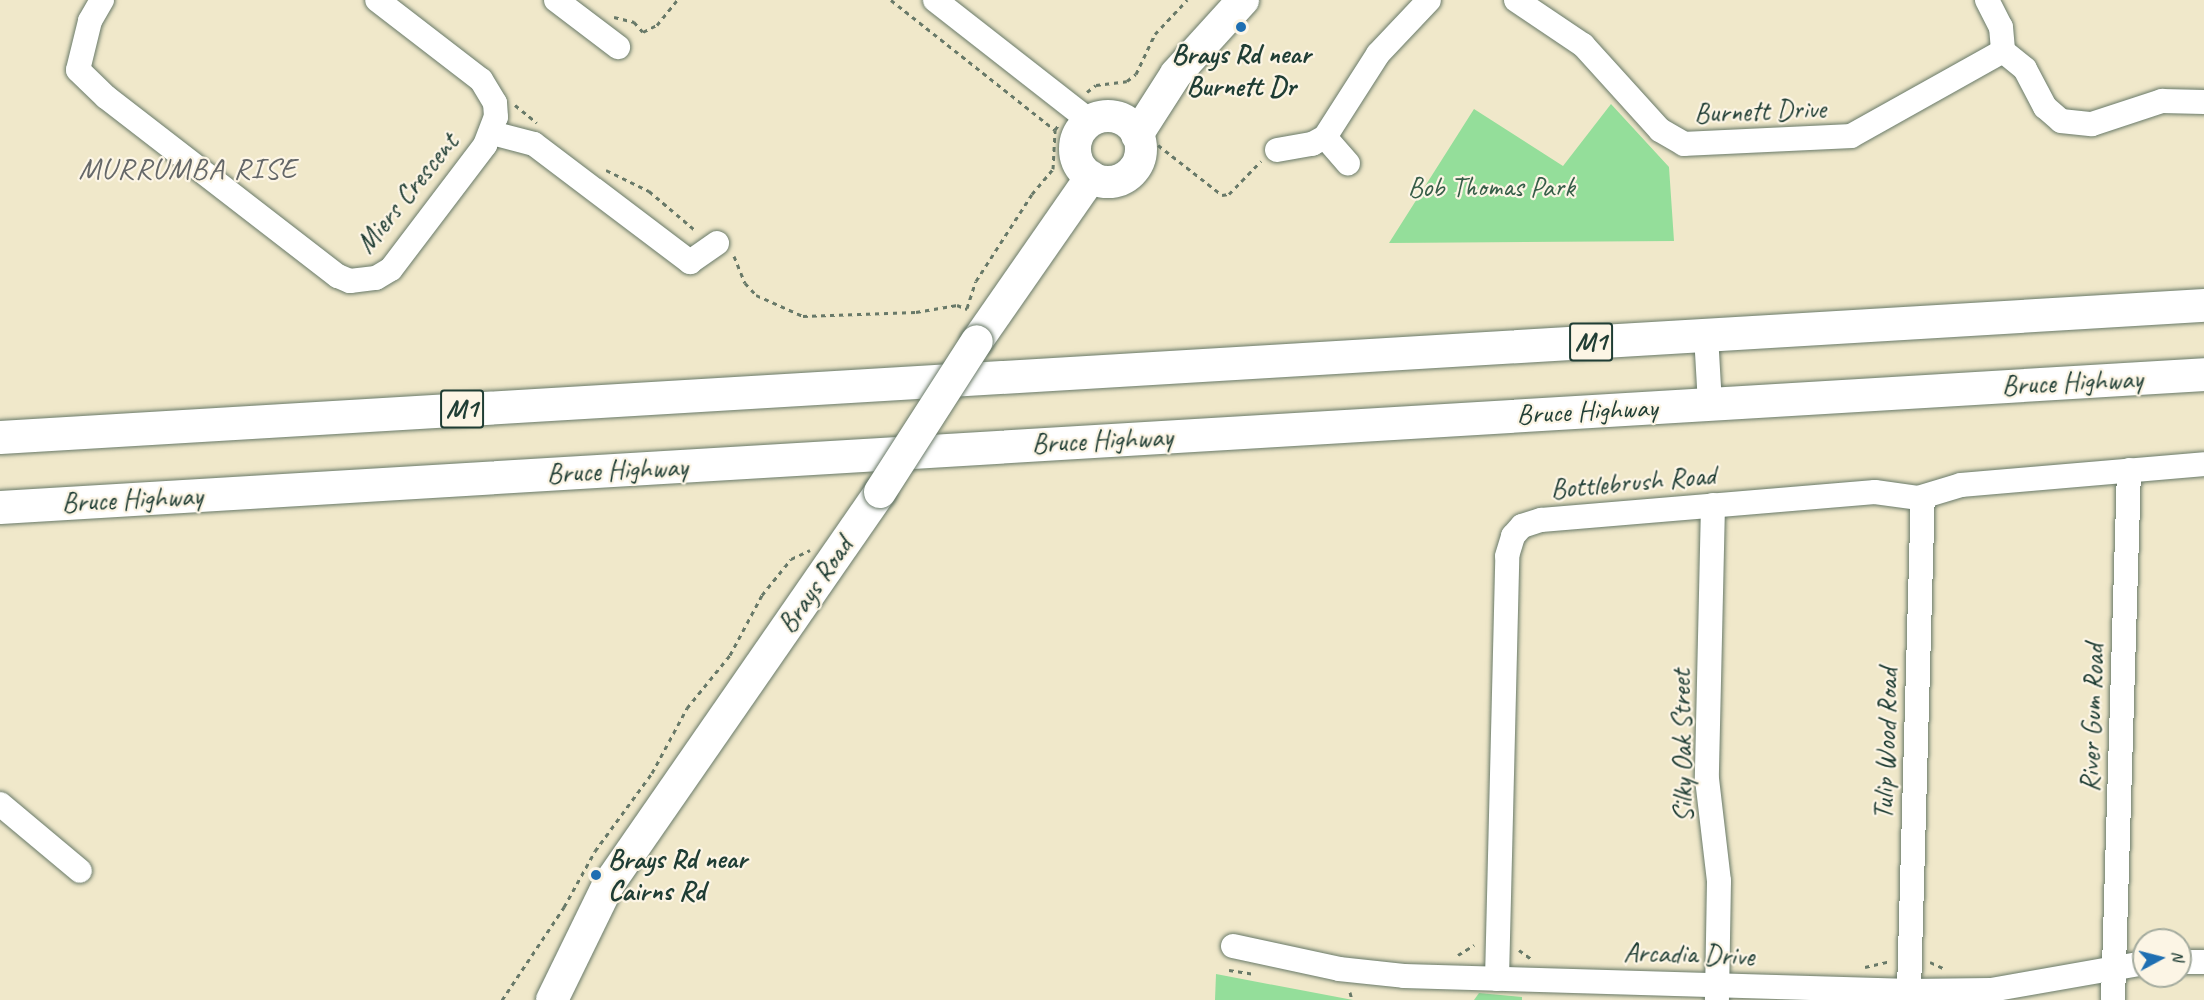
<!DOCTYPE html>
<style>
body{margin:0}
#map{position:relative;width:2204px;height:1000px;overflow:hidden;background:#f0e8ca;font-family:Caveat,sans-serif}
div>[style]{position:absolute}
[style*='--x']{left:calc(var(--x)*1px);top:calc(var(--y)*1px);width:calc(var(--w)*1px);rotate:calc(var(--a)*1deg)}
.green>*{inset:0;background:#94de9a}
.path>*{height:3px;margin-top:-1.5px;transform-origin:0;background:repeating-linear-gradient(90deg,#687968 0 4.5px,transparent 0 9px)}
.roads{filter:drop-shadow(0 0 2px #687968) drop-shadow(0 0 2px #687968)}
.minor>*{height:24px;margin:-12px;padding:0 12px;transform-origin:12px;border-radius:12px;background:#fff}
.major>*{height:32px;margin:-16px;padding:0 16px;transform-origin:16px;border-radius:16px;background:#fff}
.major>.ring{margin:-16px;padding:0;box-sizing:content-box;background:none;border:32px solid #fff;border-radius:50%}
.highway>*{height:33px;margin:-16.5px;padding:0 16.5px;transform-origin:16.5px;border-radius:16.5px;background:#fff}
.bridges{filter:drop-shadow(0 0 2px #687968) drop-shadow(0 0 2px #687968)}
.major-bridge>*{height:32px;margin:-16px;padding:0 16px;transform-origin:16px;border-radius:16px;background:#fff}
.dots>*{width:16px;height:16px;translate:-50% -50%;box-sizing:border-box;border:3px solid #fcf5e5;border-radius:50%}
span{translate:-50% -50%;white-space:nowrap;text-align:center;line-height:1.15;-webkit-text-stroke:4.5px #fcf5e5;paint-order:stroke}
.shield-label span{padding:2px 4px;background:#fcf5e5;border:2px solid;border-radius:4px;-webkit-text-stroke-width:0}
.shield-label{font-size:27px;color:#1f3d34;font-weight:700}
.poi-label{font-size:28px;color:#1f3d34;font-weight:700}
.left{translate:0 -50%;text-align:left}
.street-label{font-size:28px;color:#1f3d34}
.park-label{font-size:28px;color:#365d48}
.neighbourhood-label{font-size:30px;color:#646768;letter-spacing:1.5px}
.north{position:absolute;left:2132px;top:928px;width:60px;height:60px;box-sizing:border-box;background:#fcf5e5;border:2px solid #a4ab9e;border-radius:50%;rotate:83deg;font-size:16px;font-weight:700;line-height:24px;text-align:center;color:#1f3d34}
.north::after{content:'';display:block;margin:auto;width:21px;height:27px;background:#1f6fb2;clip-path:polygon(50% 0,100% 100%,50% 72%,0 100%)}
</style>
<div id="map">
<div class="green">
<i style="clip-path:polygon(1611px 104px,1669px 167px,1674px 241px,1389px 243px,1474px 109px,1563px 166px)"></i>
<i style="clip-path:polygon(1216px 974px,1353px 1000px,1215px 1000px)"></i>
<i style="clip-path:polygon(1479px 993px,1522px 997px,1522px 1000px,1474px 1000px)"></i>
</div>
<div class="path">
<i style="--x:891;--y:0;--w:209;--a:38.4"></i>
<i style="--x:614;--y:17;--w:21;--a:14"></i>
<i style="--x:634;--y:22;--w:13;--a:48"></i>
<i style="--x:643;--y:32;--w:16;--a:-27"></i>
<i style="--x:657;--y:25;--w:32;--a:-51"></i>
<i style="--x:1087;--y:92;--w:11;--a:-38"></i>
<i style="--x:1096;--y:85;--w:31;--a:-7"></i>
<i style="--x:1127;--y:81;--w:11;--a:-38"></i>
<i style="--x:1136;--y:74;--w:44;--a:-64.6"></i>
<i style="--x:1155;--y:34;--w:47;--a:-46.7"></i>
<i style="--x:515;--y:105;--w:28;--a:39"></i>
<i style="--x:1158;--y:145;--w:81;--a:38"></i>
<i style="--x:1222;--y:195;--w:7;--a:-8"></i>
<i style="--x:1229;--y:194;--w:46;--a:-45.9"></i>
<i style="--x:606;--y:170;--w:48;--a:26"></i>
<i style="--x:649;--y:191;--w:62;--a:40.4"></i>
<i style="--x:734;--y:256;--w:29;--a:68"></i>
<i style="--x:745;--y:283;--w:16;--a:47"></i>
<i style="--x:756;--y:295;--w:51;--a:24.1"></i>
<i style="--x:803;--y:316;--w:113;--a:-2"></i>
<i style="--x:916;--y:312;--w:42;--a:-9.7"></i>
<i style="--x:957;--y:305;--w:11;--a:22"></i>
<i style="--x:967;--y:308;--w:28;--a:-72"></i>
<i style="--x:976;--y:281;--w:103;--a:-57.2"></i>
<i style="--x:1032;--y:194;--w:33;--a:-50"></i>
<i style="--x:1053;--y:169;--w:39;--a:-87"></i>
<i style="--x:1055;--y:130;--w:7;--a:-56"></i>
<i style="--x:2171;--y:940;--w:10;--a:0"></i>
<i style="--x:1519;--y:950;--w:14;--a:36"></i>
<i style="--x:1458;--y:955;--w:19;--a:-32"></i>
<i style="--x:1930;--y:962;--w:14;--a:25"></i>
<i style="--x:1865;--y:967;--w:26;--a:-13"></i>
<i style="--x:1229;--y:970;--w:26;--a:9"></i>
<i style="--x:2155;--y:980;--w:14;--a:-4"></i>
<i style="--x:1350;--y:992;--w:8;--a:76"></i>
<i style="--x:502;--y:1000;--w:112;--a:-56.3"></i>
<i style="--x:564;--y:907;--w:64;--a:-61"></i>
<i style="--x:595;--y:851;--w:97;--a:-53.8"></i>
<i style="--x:652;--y:773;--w:74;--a:-61.7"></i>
<i style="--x:687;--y:708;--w:68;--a:-50.9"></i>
<i style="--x:730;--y:655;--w:68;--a:-61.9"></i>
<i style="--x:762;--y:595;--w:46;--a:-51.1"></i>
<i style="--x:791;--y:559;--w:21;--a:-25"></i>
</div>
<div class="roads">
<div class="minor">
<i style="--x:102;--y:0;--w:24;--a:120"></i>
<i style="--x:90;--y:21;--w:50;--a:103.8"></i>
<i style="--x:78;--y:70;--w:39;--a:44"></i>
<i style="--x:106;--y:97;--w:293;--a:37.7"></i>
<i style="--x:338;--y:276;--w:13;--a:23"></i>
<i style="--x:350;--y:281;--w:26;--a:-7"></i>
<i style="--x:376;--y:278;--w:17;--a:-31"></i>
<i style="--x:391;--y:269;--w:156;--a:-52.8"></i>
<i style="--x:485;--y:145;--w:30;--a:-69"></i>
<i style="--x:496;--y:117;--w:14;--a:-94"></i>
<i style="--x:495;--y:103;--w:27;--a:-121"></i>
<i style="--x:481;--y:80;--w:131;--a:-142.4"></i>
<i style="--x:556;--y:0;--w:78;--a:37.2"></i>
<i style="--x:935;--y:0;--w:197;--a:38"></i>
<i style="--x:1516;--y:0;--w:81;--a:33.9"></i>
<i style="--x:1583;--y:45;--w:115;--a:47.8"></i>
<i style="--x:1660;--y:130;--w:28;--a:30"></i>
<i style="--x:1684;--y:144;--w:167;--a:-2.7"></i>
<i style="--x:1851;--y:136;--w:174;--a:-29.2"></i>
<i style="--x:1987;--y:0;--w:30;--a:63"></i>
<i style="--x:2001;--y:27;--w:24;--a:85"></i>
<i style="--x:2003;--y:51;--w:28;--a:39"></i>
<i style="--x:2025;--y:69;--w:43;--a:62.2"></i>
<i style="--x:2045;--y:107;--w:21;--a:41"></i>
<i style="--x:2061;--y:121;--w:31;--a:6"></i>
<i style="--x:2092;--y:124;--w:74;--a:-18.2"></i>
<i style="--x:2162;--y:101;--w:42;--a:1.4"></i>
<i style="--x:492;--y:133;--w:43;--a:14.7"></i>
<i style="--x:534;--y:144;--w:196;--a:37.1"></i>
<i style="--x:690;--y:262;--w:33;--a:-35"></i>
<i style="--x:1325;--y:137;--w:35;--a:49"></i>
<i style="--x:1277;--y:150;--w:36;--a:-10"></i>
<i style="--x:1312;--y:144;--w:15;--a:-28"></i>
<i style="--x:1325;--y:137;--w:98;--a:-57.4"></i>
<i style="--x:1378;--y:54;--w:74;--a:-46.6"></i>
<i style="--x:1706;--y:335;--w:69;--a:86.7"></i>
<i style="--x:1713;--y:505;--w:274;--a:91.3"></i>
<i style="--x:1707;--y:779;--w:103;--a:83.3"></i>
<i style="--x:1719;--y:881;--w:119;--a:91"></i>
<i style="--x:0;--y:804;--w:104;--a:39.9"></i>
<i style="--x:1233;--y:946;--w:108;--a:12.2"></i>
<i style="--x:1339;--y:969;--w:65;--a:6.1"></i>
<i style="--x:1404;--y:976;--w:505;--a:1.7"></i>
<i style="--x:1909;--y:991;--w:82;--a:-0.7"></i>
<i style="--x:1991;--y:990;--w:155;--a:-10"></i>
<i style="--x:2180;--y:962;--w:24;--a:0"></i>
<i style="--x:1497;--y:979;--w:423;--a:-88.6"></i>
<i style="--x:1507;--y:556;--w:21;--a:-73"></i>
<i style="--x:1513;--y:536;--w:13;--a:-48"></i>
<i style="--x:1522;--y:526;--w:20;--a:-18"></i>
<i style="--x:1541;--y:520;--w:335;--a:-4.8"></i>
<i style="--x:1875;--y:492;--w:43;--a:7.9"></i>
<i style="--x:1918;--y:498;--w:45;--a:-16.8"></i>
<i style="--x:1961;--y:485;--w:244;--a:-4.9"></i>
<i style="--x:1909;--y:991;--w:493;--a:-88.4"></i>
<i style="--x:2113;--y:1000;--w:530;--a:-88.27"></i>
</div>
<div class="major">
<i class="ring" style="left:1075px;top:116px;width:34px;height:34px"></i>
<i style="--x:1137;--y:135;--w:72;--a:-57.4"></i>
<i style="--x:1176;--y:74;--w:100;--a:-47.8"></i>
<i style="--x:977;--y:341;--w:200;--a:-55.2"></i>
<i style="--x:552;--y:1000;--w:128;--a:-64"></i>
<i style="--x:608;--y:885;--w:478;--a:-55.3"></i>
</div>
<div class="highway">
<i style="--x:0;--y:437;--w:2208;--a:-3.43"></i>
<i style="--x:0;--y:507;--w:2208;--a:-3.45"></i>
</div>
</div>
<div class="bridges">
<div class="major-bridge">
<i style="--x:880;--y:492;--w:179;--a:-57.3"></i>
</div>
</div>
<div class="dots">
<i style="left:1241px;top:27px;background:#1f6fb2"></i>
<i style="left:596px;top:875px;background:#1f6fb2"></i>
</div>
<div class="shield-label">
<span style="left:1591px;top:342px">M1</span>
<span style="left:462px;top:409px">M1</span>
</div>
<div class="poi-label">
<span style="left:1241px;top:70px">Brays Rd near<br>Burnett Dr</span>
<span class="left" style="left:608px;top:875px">Brays Rd near<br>Cairns Rd</span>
</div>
<div class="street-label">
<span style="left:1760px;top:111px;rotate:-2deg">Burnett Drive</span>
<span style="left:407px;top:193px;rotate:-51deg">Miers Crescent</span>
<span style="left:2072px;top:382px;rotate:-3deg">Bruce Highway</span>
<span style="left:1587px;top:411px;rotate:-3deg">Bruce Highway</span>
<span style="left:1102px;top:440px;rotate:-3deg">Bruce Highway</span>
<span style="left:617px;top:470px;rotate:-3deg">Bruce Highway</span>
<span style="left:1633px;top:482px;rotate:-5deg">Bottlebrush Road</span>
<span style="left:132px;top:499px;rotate:-3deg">Bruce Highway</span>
<span style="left:815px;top:585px;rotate:-55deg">Brays Road</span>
<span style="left:2092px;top:718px;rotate:-88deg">River Gum Road</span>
<span style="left:1886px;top:744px;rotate:-88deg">Tulip Wood Road</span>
<span style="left:1682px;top:746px;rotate:-91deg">Silky Oak Street</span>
<span style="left:1689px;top:954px;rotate:2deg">Arcadia Drive</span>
</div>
<div class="park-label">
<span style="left:1491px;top:187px">Bob Thomas Park</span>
</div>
<div class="neighbourhood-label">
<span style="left:188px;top:168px">MURRUMBA RISE</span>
</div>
<div class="north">N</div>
</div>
